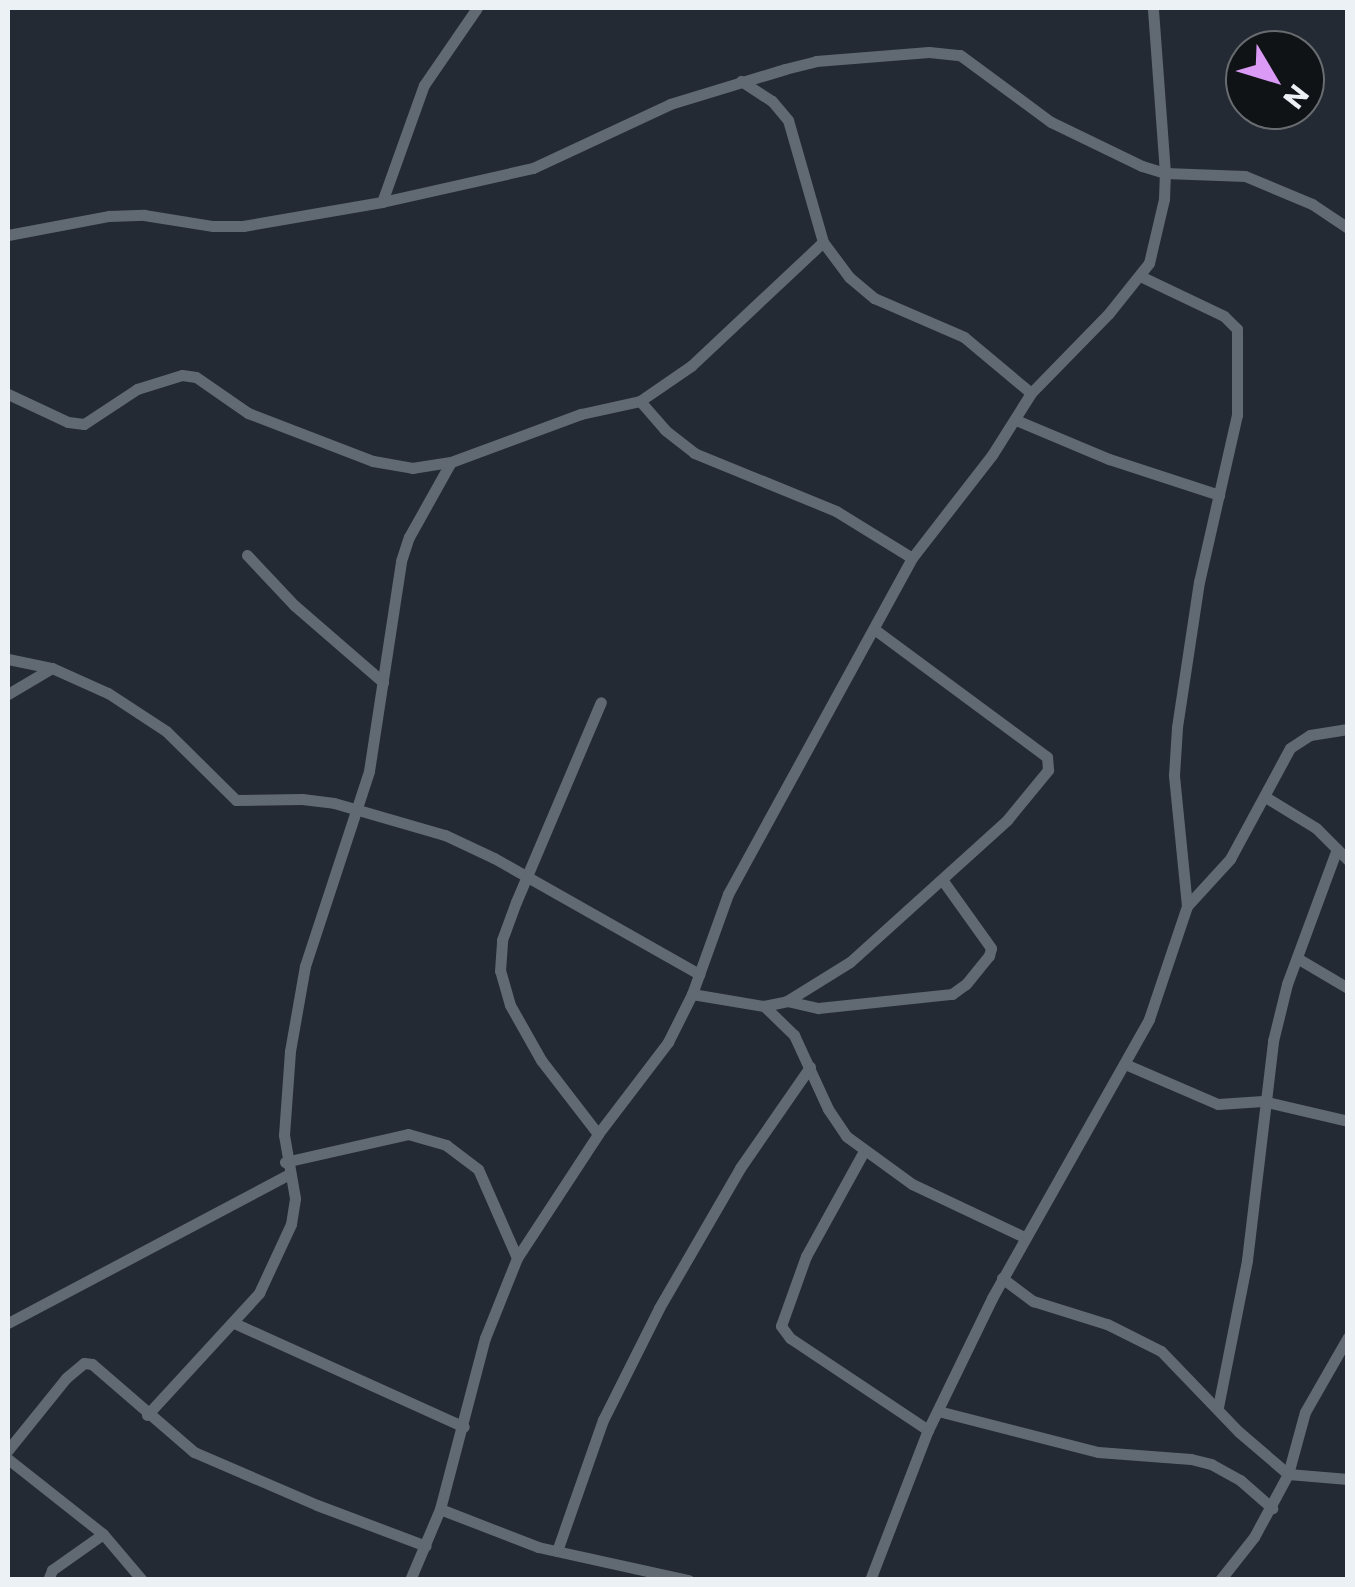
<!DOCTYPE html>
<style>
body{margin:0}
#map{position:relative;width:1355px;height:1587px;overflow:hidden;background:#242a33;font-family:Commissioner,sans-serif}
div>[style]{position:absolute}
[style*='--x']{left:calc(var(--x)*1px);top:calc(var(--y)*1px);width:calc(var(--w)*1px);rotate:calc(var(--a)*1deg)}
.minor>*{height:11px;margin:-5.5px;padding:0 5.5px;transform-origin:5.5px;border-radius:5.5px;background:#616973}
span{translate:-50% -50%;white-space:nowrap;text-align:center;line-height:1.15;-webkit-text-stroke:10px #101316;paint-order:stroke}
.frame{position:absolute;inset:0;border:10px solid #ecf1f6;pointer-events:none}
.north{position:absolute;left:1225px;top:30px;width:100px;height:100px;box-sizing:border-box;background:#101316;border:2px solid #686c70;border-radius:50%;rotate:128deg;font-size:28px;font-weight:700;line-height:40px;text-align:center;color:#ecf1f6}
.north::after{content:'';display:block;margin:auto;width:35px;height:45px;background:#da9af6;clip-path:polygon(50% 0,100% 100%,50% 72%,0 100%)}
</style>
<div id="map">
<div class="minor">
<i style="--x:741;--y:81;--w:37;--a:33"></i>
<i style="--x:772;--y:101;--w:25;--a:50"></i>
<i style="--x:788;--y:120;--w:127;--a:74"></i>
<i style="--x:823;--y:242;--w:44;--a:53.4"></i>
<i style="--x:849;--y:277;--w:33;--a:40"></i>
<i style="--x:874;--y:298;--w:98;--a:23.4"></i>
<i style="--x:964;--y:337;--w:87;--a:39.9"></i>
<i style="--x:382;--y:202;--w:124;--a:-70.3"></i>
<i style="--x:424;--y:85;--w:93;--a:-55.5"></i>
<i style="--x:8;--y:235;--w:103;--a:-10.7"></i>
<i style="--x:109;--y:216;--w:35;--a:-2"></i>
<i style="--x:144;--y:215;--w:70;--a:9.1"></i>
<i style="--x:213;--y:226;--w:30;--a:0"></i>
<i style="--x:243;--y:226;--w:141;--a:-9.8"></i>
<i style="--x:382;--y:202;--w:155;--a:-12.7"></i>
<i style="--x:533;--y:168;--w:151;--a:-25"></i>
<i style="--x:670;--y:104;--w:120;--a:-16.9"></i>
<i style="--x:785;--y:69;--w:32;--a:-14"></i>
<i style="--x:816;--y:61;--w:113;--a:-4.6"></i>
<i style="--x:929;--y:52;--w:31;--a:6"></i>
<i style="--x:960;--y:55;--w:113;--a:36.4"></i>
<i style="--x:1051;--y:122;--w:101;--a:25.8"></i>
<i style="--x:1142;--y:166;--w:24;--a:17"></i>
<i style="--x:1165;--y:173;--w:80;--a:2.1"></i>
<i style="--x:1245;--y:176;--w:73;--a:22.7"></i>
<i style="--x:1312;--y:204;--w:43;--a:33.7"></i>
<i style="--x:8;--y:394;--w:66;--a:25"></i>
<i style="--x:68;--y:422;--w:16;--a:7"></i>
<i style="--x:84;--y:424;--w:64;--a:-33.4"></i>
<i style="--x:137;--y:389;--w:47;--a:-17.3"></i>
<i style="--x:182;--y:375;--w:14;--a:8"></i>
<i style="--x:196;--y:377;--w:63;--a:34.7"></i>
<i style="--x:248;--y:413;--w:134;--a:21"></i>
<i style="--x:373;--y:461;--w:40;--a:10"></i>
<i style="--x:412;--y:468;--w:39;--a:-9"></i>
<i style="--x:451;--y:462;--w:139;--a:-20.3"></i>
<i style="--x:581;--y:414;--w:60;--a:-12.4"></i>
<i style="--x:640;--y:401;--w:62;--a:-34.5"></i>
<i style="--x:691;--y:366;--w:181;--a:-43.2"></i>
<i style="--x:640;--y:401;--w:38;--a:49"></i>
<i style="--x:665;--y:430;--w:37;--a:38"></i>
<i style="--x:694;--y:453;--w:153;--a:22.2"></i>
<i style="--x:836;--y:511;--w:89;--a:31.7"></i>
<i style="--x:1016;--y:420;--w:101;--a:22.8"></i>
<i style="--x:1109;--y:459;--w:116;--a:18.1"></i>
<i style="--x:247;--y:555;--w:69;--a:46.8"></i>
<i style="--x:294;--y:605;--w:118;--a:40.9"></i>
<i style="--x:8;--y:659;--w:45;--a:11.6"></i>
<i style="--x:52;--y:668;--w:61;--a:24.1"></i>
<i style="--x:108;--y:693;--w:69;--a:33.2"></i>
<i style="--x:166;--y:731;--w:98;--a:44.6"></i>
<i style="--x:236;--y:800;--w:66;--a:-0.9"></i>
<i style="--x:302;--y:799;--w:32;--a:7"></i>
<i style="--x:334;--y:803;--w:116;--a:16.1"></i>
<i style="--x:445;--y:835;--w:54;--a:25.1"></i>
<i style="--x:494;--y:858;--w:236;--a:29.5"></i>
<i style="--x:8;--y:694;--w:51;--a:-30.6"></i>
<i style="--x:1267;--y:798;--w:57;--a:31.5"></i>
<i style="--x:1316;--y:828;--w:45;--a:45"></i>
<i style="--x:1187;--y:906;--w:64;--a:-47.5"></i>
<i style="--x:1230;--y:859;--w:126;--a:-61.6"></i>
<i style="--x:1290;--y:748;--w:24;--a:-33"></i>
<i style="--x:1310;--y:735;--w:38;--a:-9"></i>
<i style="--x:1297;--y:958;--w:59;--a:30.5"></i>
<i style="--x:692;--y:994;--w:73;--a:9.5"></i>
<i style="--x:764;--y:1006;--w:42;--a:44"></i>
<i style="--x:794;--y:1035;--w:81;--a:65.3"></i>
<i style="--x:828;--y:1109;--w:32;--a:56"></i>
<i style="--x:846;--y:1136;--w:82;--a:36"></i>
<i style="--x:912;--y:1184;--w:124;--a:25.3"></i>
<i style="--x:787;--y:1001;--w:32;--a:13"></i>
<i style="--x:818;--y:1008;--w:135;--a:-6"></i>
<i style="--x:952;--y:994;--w:17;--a:-36"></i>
<i style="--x:966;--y:984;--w:36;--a:-51"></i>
<i style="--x:989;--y:956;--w:8;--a:-76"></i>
<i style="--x:991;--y:948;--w:82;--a:-125.6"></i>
<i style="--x:764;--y:1006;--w:24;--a:-12"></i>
<i style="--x:787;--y:1001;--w:74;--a:-31.8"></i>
<i style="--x:850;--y:962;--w:212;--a:-42.1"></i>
<i style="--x:1007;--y:820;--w:65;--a:-50.6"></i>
<i style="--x:1048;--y:770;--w:13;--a:-94"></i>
<i style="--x:1047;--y:757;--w:215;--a:-143.5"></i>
<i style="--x:1125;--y:1064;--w:101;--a:23.3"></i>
<i style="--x:1218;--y:1104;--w:45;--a:-3.8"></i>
<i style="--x:1263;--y:1101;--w:87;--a:13.2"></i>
<i style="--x:598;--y:1134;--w:93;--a:-127.6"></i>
<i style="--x:541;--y:1060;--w:63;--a:-119.4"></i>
<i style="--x:510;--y:1005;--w:35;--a:-106"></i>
<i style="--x:500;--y:971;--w:31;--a:-86"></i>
<i style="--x:502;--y:940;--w:40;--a:-69.8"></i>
<i style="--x:516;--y:902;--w:217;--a:-67"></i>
<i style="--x:864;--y:1151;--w:120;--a:118.9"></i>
<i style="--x:806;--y:1256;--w:74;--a:109.7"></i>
<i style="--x:781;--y:1326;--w:15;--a:53"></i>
<i style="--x:790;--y:1338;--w:166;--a:33.7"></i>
<i style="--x:285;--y:1162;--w:126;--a:-12.8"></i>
<i style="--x:408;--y:1134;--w:40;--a:16"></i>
<i style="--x:446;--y:1145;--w:40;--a:37"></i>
<i style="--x:478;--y:1169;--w:97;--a:66.3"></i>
<i style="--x:1002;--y:1278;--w:39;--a:37"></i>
<i style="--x:1033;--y:1301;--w:77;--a:17.3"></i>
<i style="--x:1107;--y:1324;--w:60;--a:26.6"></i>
<i style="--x:1161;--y:1351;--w:112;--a:46.1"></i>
<i style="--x:1239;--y:1432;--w:65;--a:40.6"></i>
<i style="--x:1288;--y:1474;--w:64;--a:-74.7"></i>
<i style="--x:1305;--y:1412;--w:86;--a:-60.2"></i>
<i style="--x:8;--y:1323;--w:317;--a:-27.9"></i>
<i style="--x:234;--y:1323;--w:252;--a:24.3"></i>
<i style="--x:1218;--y:1407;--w:150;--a:-78.8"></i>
<i style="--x:1247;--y:1260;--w:221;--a:-83.2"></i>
<i style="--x:1273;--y:1041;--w:59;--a:-76.2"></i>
<i style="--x:1287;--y:984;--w:144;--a:-69.7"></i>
<i style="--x:938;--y:1411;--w:165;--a:14.4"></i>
<i style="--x:1098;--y:1452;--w:93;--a:4.3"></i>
<i style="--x:1191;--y:1459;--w:21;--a:14"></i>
<i style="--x:1211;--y:1464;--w:33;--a:29"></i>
<i style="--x:1240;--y:1480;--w:43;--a:41.2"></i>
<i style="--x:147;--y:1415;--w:166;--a:-47.4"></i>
<i style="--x:259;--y:1293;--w:76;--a:-65.1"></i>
<i style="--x:291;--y:1224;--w:26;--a:-81"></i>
<i style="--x:295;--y:1198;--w:64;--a:-99.9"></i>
<i style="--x:284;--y:1135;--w:84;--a:-85.9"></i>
<i style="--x:290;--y:1051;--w:86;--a:-80"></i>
<i style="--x:305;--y:966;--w:205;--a:-71.8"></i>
<i style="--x:369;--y:771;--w:212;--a:-81.3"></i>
<i style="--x:401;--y:561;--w:25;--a:-72"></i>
<i style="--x:409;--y:537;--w:86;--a:-60.8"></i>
<i style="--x:8;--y:1450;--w:92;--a:-51.1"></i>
<i style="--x:66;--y:1378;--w:23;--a:-40"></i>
<i style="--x:84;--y:1363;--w:8;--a:7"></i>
<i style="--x:92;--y:1364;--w:135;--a:40.8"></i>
<i style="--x:194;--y:1452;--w:134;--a:23.3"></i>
<i style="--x:317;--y:1505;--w:116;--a:20.6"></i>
<i style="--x:8;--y:1459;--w:121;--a:38.3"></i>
<i style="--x:103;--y:1534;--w:60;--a:49.7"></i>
<i style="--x:440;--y:1509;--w:105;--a:21.2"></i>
<i style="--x:538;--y:1547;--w:154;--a:12.4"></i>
<i style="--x:557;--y:1551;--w:139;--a:-70.7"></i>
<i style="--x:603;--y:1420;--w:125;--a:-63.4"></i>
<i style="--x:659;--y:1308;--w:162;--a:-59.9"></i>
<i style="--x:740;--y:1168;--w:123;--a:-55.3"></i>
<i style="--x:48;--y:1580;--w:11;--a:-68"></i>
<i style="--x:52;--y:1570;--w:62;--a:-35.2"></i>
<i style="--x:410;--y:1580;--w:77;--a:-67.1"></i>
<i style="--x:440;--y:1509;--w:177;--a:-75.3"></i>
<i style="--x:485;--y:1338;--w:86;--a:-68.2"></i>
<i style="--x:517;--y:1258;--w:148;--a:-56.8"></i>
<i style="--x:598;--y:1134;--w:116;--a:-52.7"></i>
<i style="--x:668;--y:1042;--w:54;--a:-63.4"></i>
<i style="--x:692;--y:994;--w:106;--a:-70.2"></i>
<i style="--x:728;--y:894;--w:383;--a:-61.3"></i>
<i style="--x:912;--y:558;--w:130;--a:-52.2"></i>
<i style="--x:992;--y:455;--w:73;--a:-57.8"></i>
<i style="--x:1031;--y:393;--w:112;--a:-45.7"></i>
<i style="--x:1109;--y:313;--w:64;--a:-51.3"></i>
<i style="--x:1149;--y:263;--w:66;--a:-76.8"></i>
<i style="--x:1164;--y:199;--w:26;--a:-88"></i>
<i style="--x:1165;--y:173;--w:165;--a:-94.2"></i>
<i style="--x:870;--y:1580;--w:161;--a:-68.9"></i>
<i style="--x:928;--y:1430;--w:147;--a:-64.1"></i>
<i style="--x:992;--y:1298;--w:320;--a:-60.6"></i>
<i style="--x:1149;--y:1019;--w:119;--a:-71.4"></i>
<i style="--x:1187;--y:906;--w:132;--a:-95.7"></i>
<i style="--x:1174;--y:775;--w:48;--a:-86.4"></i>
<i style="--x:1177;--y:727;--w:147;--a:-81.4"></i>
<i style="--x:1199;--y:582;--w:171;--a:-77.2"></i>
<i style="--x:1237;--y:415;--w:86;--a:-90"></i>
<i style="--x:1237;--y:329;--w:18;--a:-135"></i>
<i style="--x:1224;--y:316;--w:93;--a:-154.5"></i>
<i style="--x:1220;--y:1580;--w:55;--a:-51.7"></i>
<i style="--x:1254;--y:1537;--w:72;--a:-61.6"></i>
<i style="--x:1288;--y:1474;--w:60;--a:4.8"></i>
</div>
<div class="frame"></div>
<div class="north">N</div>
</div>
